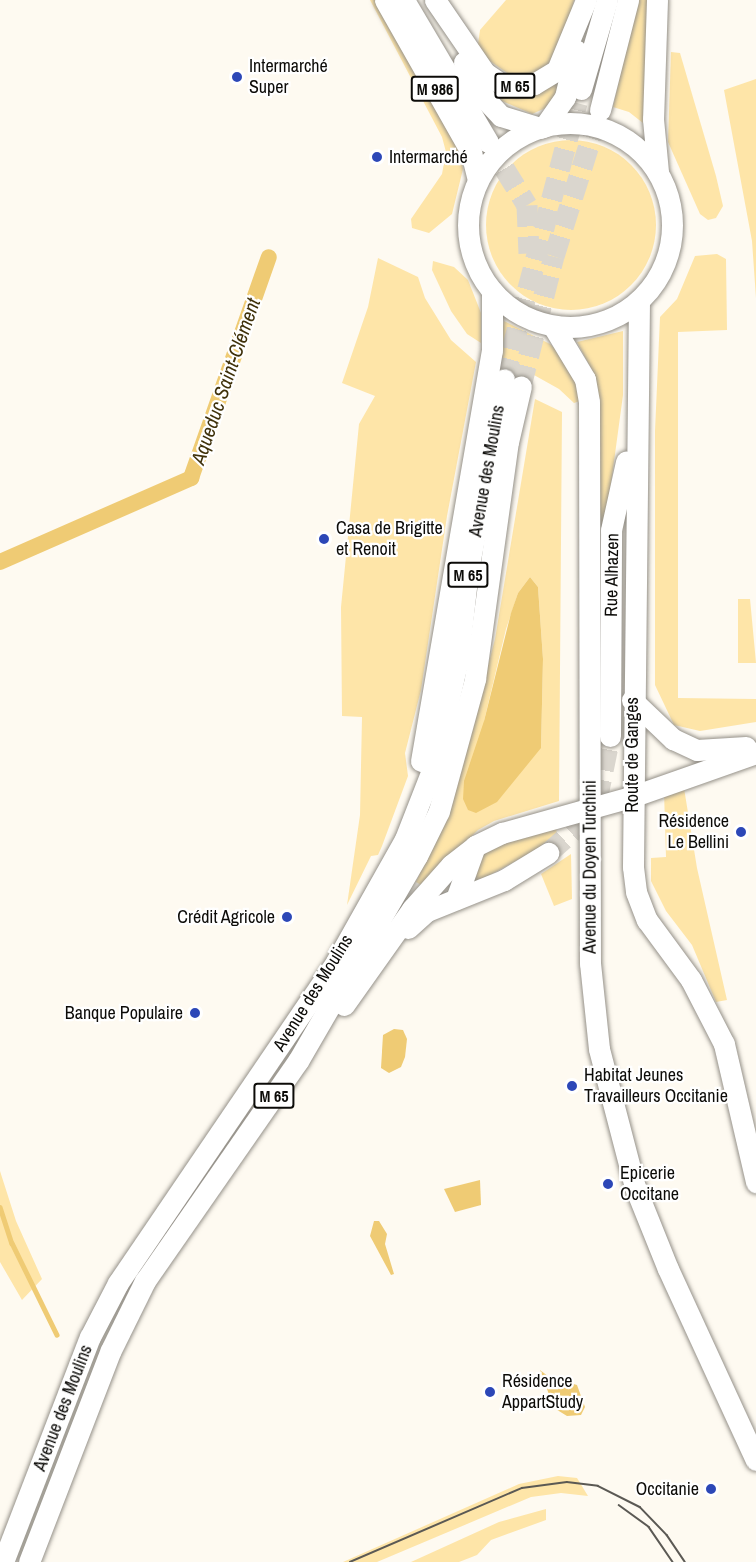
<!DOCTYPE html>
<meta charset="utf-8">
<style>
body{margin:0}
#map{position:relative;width:756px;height:1562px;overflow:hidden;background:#fefaf1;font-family:"Archivo Narrow",sans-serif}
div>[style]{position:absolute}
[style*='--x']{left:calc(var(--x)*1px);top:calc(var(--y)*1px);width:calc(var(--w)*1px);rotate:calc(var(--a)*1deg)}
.green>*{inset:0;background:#fee5a8}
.round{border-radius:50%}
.water>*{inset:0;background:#efcb74}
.stream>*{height:4.5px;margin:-2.25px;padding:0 2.25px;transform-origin:2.25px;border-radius:2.25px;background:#efcb74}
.canal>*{height:16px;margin:-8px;padding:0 8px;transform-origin:8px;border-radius:8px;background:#efcb74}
.major-tunnel>*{height:21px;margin-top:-10.5px;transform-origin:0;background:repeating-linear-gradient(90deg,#dad6ce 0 21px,transparent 0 31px)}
.roads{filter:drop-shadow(0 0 2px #959189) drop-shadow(0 0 2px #959189)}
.major>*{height:21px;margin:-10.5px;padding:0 10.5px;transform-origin:10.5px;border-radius:10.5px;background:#fff}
.major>.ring{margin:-10.5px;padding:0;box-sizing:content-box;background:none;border:21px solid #fff;border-radius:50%}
.tram>*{height:1.5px;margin:-0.75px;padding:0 0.75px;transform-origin:0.75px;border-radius:0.75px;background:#5b5954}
.dots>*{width:16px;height:16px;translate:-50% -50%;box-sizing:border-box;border:3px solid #fff;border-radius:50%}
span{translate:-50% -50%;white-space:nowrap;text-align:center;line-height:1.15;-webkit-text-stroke:4.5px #fff;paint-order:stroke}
.shield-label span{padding:2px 4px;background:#fff;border:2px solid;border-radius:4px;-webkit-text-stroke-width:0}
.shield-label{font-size:16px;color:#0c0b08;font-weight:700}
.poi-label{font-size:18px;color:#0c0b08}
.left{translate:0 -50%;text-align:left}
.right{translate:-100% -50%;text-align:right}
.street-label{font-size:18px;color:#0c0b08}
.water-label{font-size:20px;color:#3f310a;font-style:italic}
</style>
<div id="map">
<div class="green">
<i style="clip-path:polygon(370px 0,378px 0,460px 154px,463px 169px,452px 214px,429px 233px,412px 228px,411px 219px,442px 174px,446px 152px,442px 137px)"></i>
<i style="clip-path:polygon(506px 0,574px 0,562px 50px,544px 70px,527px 77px,510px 75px,477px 52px,480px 30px)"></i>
<i style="clip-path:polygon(637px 0,652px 0,648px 127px,629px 112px,613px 107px)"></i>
<i style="clip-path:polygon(671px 52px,680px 53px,716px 176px,723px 206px,716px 218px,708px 220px,700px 214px,668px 142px)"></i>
<i style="clip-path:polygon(563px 74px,550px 106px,532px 114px,502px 101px,484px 79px)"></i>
<i style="clip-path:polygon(756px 79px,756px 298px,752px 241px,724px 90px)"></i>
<i class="round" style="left:486px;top:140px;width:170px;height:170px"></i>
<i style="clip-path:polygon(717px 254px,726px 259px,727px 330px,678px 332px,678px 698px,756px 699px,756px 722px,700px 731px,674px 725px,655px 685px,655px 431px,660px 317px,677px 299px,695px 256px)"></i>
<i style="clip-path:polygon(378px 258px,418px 277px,425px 298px,451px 340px,476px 362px,447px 516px,421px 690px,405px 753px,408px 776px,382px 846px,378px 855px,371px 856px,347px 905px,360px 815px,362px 717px,342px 716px,341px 607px,359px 424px,375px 396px,342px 383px,368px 307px)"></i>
<i style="clip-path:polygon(433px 261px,454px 267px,468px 280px,481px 313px,481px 343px,467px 334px,451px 311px,432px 270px)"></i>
<i style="clip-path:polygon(504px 321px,550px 344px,567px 360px,577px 379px,580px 401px,574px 403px,559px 389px,498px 355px)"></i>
<i style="clip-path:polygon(623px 331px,623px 395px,610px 491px,602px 664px,596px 523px,596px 387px,593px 372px,577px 342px)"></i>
<i style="clip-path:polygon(evenodd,535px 399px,562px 412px,559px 801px,494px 821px,478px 830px,421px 885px,416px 882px,454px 794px,495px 639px,535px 399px,530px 577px,538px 587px,543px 659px,541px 748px,484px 721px,506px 629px,518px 593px,530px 577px)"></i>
<i style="clip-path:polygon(738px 599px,750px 599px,756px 663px,738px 663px)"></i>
<i style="clip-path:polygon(684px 788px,697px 868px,727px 1000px,716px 1002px,692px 945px,666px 911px,651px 881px,651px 858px,666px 857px,664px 792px)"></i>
<i style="clip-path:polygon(557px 823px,556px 839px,477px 882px,469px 880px,484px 848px)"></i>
<i style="clip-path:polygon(571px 854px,572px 899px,554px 906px,541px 874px)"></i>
<i style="clip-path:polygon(0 1171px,16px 1221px,42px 1279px,22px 1300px,0 1262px)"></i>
<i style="clip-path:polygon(558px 1476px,577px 1478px,588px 1496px,561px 1493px,531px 1497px,377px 1562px,343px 1562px,519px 1484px)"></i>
<i style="clip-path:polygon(546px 1509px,546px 1520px,491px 1540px,477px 1555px,459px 1562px,411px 1562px,499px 1522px)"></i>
</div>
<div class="water">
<i style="clip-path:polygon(530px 577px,538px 587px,543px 659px,541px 748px,497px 802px,476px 813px,468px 810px,463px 799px,464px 781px,484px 721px,511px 613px,518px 593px)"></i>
<i style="clip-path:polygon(394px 1029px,403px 1030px,407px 1039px,405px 1057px,401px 1067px,389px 1073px,381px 1068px,383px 1035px)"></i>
<i style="clip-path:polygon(480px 1180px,481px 1205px,455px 1212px,444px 1189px)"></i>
<i style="clip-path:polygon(374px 1221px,379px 1221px,387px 1234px,385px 1244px,394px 1274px,391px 1275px,370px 1236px)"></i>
<i style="clip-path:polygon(540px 1370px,549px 1377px,577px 1385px,585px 1407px,581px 1415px,567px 1416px,554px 1408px)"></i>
</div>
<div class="stream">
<i style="--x:0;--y:1207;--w:38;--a:72"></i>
<i style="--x:12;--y:1243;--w:102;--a:63.9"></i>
</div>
<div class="canal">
<i style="--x:0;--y:562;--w:209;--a:-23.7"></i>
<i style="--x:191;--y:478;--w:234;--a:-70.6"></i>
</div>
<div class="major-tunnel">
<i style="--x:488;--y:142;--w:74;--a:58.2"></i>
<i style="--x:527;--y:205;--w:48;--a:87.6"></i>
<i style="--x:504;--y:379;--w:286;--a:-75.2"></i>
<i style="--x:521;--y:386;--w:134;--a:-75.8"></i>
<i style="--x:554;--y:256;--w:153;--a:-72.5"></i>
<i style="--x:548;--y:853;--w:47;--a:-41.5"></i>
<i style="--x:583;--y:822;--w:26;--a:-58"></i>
<i style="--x:597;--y:800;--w:65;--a:-78.5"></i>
</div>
<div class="roads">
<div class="major">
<i style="--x:385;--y:0;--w:175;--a:60.5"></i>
<i style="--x:471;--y:152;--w:29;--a:76"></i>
<i style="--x:404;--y:0;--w:165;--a:59.4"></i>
<i style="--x:435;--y:0;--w:88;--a:55.6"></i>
<i style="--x:485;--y:73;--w:22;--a:34"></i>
<i style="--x:503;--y:85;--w:13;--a:4"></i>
<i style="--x:516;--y:86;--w:18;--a:-6"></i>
<i style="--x:534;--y:84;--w:27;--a:-31"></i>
<i style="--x:557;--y:70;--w:76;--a:-67.5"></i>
<i style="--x:657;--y:0;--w:119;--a:91.9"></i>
<i style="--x:653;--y:119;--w:53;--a:84.6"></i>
<i style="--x:464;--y:62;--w:44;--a:59.9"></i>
<i style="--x:486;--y:100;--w:22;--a:47"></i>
<i style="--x:501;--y:116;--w:41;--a:17.1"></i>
<i style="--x:581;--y:89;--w:93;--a:-73.7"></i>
<i style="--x:600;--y:110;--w:114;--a:-75.7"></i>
<i class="ring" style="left:468px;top:123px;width:183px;height:183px"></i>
<i style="--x:544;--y:127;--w:37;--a:-55"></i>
<i style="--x:565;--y:97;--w:48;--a:-76.8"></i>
<i style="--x:639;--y:301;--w:566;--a:90.61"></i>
<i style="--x:633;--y:867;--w:25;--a:83"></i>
<i style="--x:636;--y:892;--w:30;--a:69"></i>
<i style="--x:647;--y:920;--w:74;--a:53.7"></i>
<i style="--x:691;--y:980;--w:72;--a:62.7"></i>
<i style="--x:724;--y:1044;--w:142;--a:76.9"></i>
<i style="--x:553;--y:326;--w:62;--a:58.9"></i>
<i style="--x:585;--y:379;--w:23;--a:80"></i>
<i style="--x:589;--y:402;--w:561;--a:89.9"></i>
<i style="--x:590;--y:963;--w:86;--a:84"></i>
<i style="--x:599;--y:1049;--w:143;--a:75.4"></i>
<i style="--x:635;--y:1187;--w:88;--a:68.1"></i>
<i style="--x:668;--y:1269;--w:210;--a:65.3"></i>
<i style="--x:632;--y:700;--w:57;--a:43.6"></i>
<i style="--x:673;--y:739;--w:26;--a:25"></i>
<i style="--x:697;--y:750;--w:49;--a:-3.5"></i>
<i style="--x:610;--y:736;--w:206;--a:-89.7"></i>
<i style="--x:611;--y:530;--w:70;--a:-77.6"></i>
<i style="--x:421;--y:761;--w:417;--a:-80.2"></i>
<i style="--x:492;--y:350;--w:59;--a:-90"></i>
<i style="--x:456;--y:899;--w:56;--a:-70.3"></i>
<i style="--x:408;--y:928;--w:25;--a:-42"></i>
<i style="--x:427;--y:911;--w:83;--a:-21.9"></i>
<i style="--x:504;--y:880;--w:52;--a:-31.5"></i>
<i style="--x:344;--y:1005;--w:118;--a:-54.7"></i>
<i style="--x:412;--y:909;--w:59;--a:-48.4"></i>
<i style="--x:451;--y:865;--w:31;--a:-38"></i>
<i style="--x:475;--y:846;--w:30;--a:-26"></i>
<i style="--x:502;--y:833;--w:134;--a:-15.6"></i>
<i style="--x:631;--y:797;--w:133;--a:-19.4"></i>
<i style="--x:3;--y:1562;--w:241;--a:-68.9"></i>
<i style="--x:90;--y:1337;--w:61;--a:-62.6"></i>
<i style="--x:118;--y:1283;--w:388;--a:-55.8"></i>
<i style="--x:336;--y:962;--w:141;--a:-60.7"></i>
<i style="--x:405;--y:839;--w:74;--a:-68.6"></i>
<i style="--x:432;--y:770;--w:114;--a:-76.8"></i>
<i style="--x:458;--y:659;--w:90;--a:-83.6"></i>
<i style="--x:468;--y:570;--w:194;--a:-79.3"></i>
<i style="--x:29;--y:1562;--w:227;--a:-68.9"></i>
<i style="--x:111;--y:1350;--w:77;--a:-63.8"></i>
<i style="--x:145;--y:1281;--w:268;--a:-55.2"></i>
<i style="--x:298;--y:1061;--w:237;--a:-59.9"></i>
<i style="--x:417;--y:856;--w:50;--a:-63.9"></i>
<i style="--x:439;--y:811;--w:137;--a:-74.7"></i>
<i style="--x:475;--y:679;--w:239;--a:-82.1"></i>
<i style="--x:508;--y:442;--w:57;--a:-76.9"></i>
</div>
</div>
<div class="tram">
<i style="--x:619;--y:1505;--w:37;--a:36"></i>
<i style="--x:649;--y:1527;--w:42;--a:55.6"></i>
<i style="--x:350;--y:1562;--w:187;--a:-23.3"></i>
<i style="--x:522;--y:1488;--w:45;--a:-7.6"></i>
<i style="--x:567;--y:1482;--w:31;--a:7"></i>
<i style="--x:598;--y:1486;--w:47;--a:26.6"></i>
<i style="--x:640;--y:1507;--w:39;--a:46"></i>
<i style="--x:667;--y:1535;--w:32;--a:56"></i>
</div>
<div class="dots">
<i style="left:237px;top:77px;background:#2c47b7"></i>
<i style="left:377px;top:157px;background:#2c47b7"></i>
<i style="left:324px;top:539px;background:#2c47b7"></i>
<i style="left:741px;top:832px;background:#2c47b7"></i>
<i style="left:287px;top:917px;background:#2c47b7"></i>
<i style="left:195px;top:1013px;background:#2c47b7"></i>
<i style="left:572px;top:1086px;background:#2c47b7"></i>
<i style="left:608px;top:1184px;background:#2c47b7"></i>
<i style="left:490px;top:1392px;background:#2c47b7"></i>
<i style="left:711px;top:1489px;background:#2c47b7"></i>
</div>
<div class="shield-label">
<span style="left:515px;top:86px">M 65</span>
<span style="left:435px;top:89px">M 986</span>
<span style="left:468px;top:575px">M 65</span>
<span style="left:274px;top:1096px">M 65</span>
</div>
<div class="poi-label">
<span class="left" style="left:249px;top:77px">Intermarché<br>Super</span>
<span class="left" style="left:389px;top:157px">Intermarché</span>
<span class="left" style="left:336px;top:539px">Casa de Brigitte<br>et Renoit</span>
<span class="right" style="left:729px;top:832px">Résidence<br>Le Bellini</span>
<span class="right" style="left:275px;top:917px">Crédit Agricole</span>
<span class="right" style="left:183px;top:1013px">Banque Populaire</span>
<span class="left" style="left:584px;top:1086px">Habitat Jeunes<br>Travailleurs Occitanie</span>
<span class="left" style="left:620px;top:1184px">Epicerie<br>Occitane</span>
<span class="left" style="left:502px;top:1392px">Résidence<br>AppartStudy</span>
<span class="right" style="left:699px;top:1489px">Occitanie</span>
</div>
<div class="street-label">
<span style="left:487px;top:471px;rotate:-80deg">Avenue des Moulins</span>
<span style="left:612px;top:575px;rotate:-89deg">Rue Alhazen</span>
<span style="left:632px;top:755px;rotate:-90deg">Route de Ganges</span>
<span style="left:590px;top:867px;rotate:-90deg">Avenue du Doyen Turchini</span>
<span style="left:313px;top:993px;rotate:-58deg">Avenue des Moulins</span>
<span style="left:63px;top:1408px;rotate:-69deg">Avenue des Moulins</span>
</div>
<div class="water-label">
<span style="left:225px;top:381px;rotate:-71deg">Aqueduc Saint-Clément</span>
</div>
</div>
